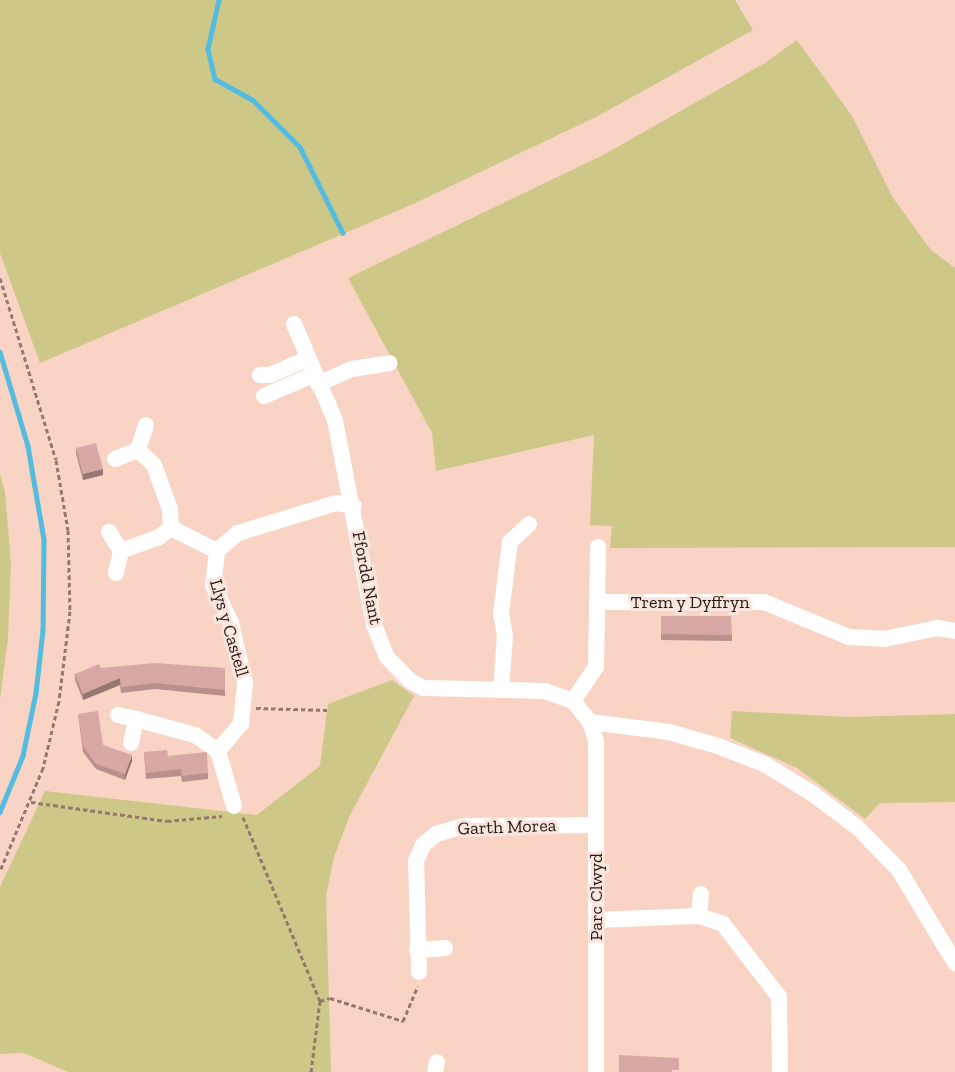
<!DOCTYPE html>
<style>
body{margin:0}
#map{position:relative;width:955px;height:1072px;overflow:hidden;background:#f9d4c5;font-family:"Zilla Slab",serif}
div>[style]{position:absolute}
[style*='--x']{left:calc(var(--x)*1px);top:calc(var(--y)*1px);width:calc(var(--w)*1px);rotate:calc(var(--a)*1deg)}
.green>*{inset:0;background:#cdc788}
.stream>*{height:4.5px;margin:-2.25px;padding:0 2.25px;transform-origin:2.25px;border-radius:2.25px;background:#54bcde}
.path>*{height:3px;margin-top:-1.5px;transform-origin:0;background:repeating-linear-gradient(90deg,#94786e 0 4.5px,transparent 0 7.5px)}
.street>*{height:16px;margin:-8px;padding:0 8px;transform-origin:8px;border-radius:8px;background:#fff}
.wall>*{inset:0;background:#ba908d}
.shaded-wall>*{inset:0;background:#977673}
.building>*{inset:0;background:#d8a8a4}
span{translate:-50% -50%;white-space:nowrap;text-align:center;line-height:1.15;-webkit-text-stroke:6px #f8e5de;paint-order:stroke}
.street-label{font-size:18px;color:#291812}
</style>
<div id="map">
<div class="green">
<i style="clip-path:polygon(0 0,735px 0,753px 30px,598px 116px,411px 205px,40px 363px,0 253px)"></i>
<i style="clip-path:polygon(797px 40px,852px 116px,893px 198px,931px 250px,955px 268px,955px 547px,610px 548px,612px 526px,590px 525px,594px 435px,436px 471px,432px 433px,348px 278px,605px 154px,765px 63px)"></i>
<i style="clip-path:polygon(0 474px,5px 492px,11px 563px,8px 638px,0 700px)"></i>
<i style="clip-path:polygon(392px 680px,414px 696px,350px 815px,334px 857px,326px 896px,331px 1072px,68px 1072px,24px 1053px,0 1054px,0 887px,45px 791px,257px 815px,320px 766px,328px 704px)"></i>
<i style="clip-path:polygon(732px 711px,850px 717px,955px 714px,955px 802px,880px 803px,865px 819px,797px 768px,730px 738px)"></i>
</div>
<div class="stream">
<i style="--x:219;--y:0;--w:50;--a:102.7"></i>
<i style="--x:208;--y:49;--w:31;--a:77"></i>
<i style="--x:215;--y:79;--w:43;--a:28.9"></i>
<i style="--x:253;--y:100;--w:66;--a:45"></i>
<i style="--x:300;--y:147;--w:96;--a:63.4"></i>
<i style="--x:0;--y:352;--w:98;--a:73.4"></i>
<i style="--x:28;--y:446;--w:95;--a:80.3"></i>
<i style="--x:44;--y:540;--w:90;--a:90.6"></i>
<i style="--x:43;--y:630;--w:63;--a:96.3"></i>
<i style="--x:36;--y:693;--w:64;--a:101.7"></i>
<i style="--x:23;--y:756;--w:61;--a:112.3"></i>
</div>
<div class="path">
<i style="--x:0;--y:278;--w:190;--a:72.9"></i>
<i style="--x:56;--y:460;--w:71;--a:80.3"></i>
<i style="--x:68;--y:530;--w:81;--a:88.6"></i>
<i style="--x:70;--y:611;--w:91;--a:97"></i>
<i style="--x:59;--y:701;--w:69;--a:103.4"></i>
<i style="--x:43;--y:768;--w:112;--a:112.7"></i>
<i style="--x:256;--y:708;--w:71;--a:1.6"></i>
<i style="--x:31;--y:802;--w:137;--a:8"></i>
<i style="--x:167;--y:821;--w:55;--a:-5.2"></i>
<i style="--x:243;--y:817;--w:199;--a:67.3"></i>
<i style="--x:311;--y:1072;--w:72;--a:-82.8"></i>
<i style="--x:320;--y:1001;--w:10;--a:-17"></i>
<i style="--x:330;--y:998;--w:77;--a:17.5"></i>
<i style="--x:403;--y:1021;--w:38;--a:-67"></i>
</div>
<div class="street">
<i style="--x:294;--y:324;--w:104;--a:66.9"></i>
<i style="--x:335;--y:420;--w:209;--a:79.2"></i>
<i style="--x:374;--y:625;--w:35;--a:68"></i>
<i style="--x:387;--y:657;--w:33;--a:46"></i>
<i style="--x:410;--y:681;--w:16;--a:27"></i>
<i style="--x:424;--y:688;--w:121;--a:1.4"></i>
<i style="--x:545;--y:691;--w:30;--a:20"></i>
<i style="--x:573;--y:701;--w:27;--a:51"></i>
<i style="--x:590;--y:722;--w:20;--a:72"></i>
<i style="--x:596;--y:741;--w:331;--a:90"></i>
<i style="--x:260;--y:375;--w:10;--a:0"></i>
<i style="--x:270;--y:375;--w:40;--a:-23.4"></i>
<i style="--x:318;--y:384;--w:37;--a:-24"></i>
<i style="--x:352;--y:369;--w:38;--a:-9"></i>
<i style="--x:264;--y:396;--w:53;--a:-23.2"></i>
<i style="--x:146;--y:425;--w:26;--a:108"></i>
<i style="--x:138;--y:450;--w:22;--a:43"></i>
<i style="--x:154;--y:465;--w:47;--a:70"></i>
<i style="--x:170;--y:509;--w:19;--a:87"></i>
<i style="--x:171;--y:528;--w:51;--a:26.6"></i>
<i style="--x:115;--y:459;--w:25;--a:-21"></i>
<i style="--x:109;--y:532;--w:22;--a:58"></i>
<i style="--x:116;--y:573;--w:23;--a:-77"></i>
<i style="--x:121;--y:551;--w:40;--a:-20.2"></i>
<i style="--x:159;--y:537;--w:15;--a:-37"></i>
<i style="--x:597;--y:602;--w:167;--a:0"></i>
<i style="--x:764;--y:602;--w:92;--a:22.4"></i>
<i style="--x:849;--y:637;--w:35;--a:3"></i>
<i style="--x:884;--y:639;--w:54;--a:-11.7"></i>
<i style="--x:937;--y:628;--w:18;--a:9"></i>
<i style="--x:501;--y:690;--w:54;--a:-85.8"></i>
<i style="--x:505;--y:636;--w:22;--a:-100"></i>
<i style="--x:501;--y:614;--w:73;--a:-82.9"></i>
<i style="--x:510;--y:542;--w:26;--a:-43"></i>
<i style="--x:573;--y:701;--w:41;--a:-55.9"></i>
<i style="--x:596;--y:667;--w:120;--a:-89"></i>
<i style="--x:118;--y:715;--w:18;--a:13"></i>
<i style="--x:590;--y:722;--w:80;--a:7.2"></i>
<i style="--x:669;--y:732;--w:51;--a:15.9"></i>
<i style="--x:718;--y:746;--w:52;--a:21.6"></i>
<i style="--x:766;--y:765;--w:55;--a:31.7"></i>
<i style="--x:813;--y:794;--w:55;--a:36.9"></i>
<i style="--x:857;--y:827;--w:60;--a:45.7"></i>
<i style="--x:899;--y:870;--w:109;--a:58.9"></i>
<i style="--x:131;--y:743;--w:25;--a:-78"></i>
<i style="--x:136;--y:719;--w:61;--a:15.2"></i>
<i style="--x:195;--y:735;--w:28;--a:35"></i>
<i style="--x:234;--y:806;--w:57;--a:-106.2"></i>
<i style="--x:218;--y:751;--w:35;--a:-50"></i>
<i style="--x:241;--y:724;--w:41;--a:-84.4"></i>
<i style="--x:245;--y:683;--w:62;--a:-103.1"></i>
<i style="--x:231;--y:623;--w:42;--a:-115.3"></i>
<i style="--x:213;--y:585;--w:34;--a:-83"></i>
<i style="--x:217;--y:551;--w:28;--a:-41"></i>
<i style="--x:238;--y:533;--w:102;--a:-17"></i>
<i style="--x:336;--y:503;--w:18;--a:9"></i>
<i style="--x:699;--y:916;--w:22;--a:-85"></i>
<i style="--x:596;--y:920;--w:103;--a:-2.2"></i>
<i style="--x:699;--y:916;--w:25;--a:18"></i>
<i style="--x:723;--y:924;--w:92;--a:52.5"></i>
<i style="--x:779;--y:997;--w:75;--a:89.2"></i>
<i style="--x:417;--y:950;--w:28;--a:-4"></i>
<i style="--x:419;--y:972;--w:111;--a:-91.5"></i>
<i style="--x:416;--y:861;--w:17;--a:-66"></i>
<i style="--x:423;--y:845;--w:17;--a:-40"></i>
<i style="--x:436;--y:834;--w:29;--a:-16"></i>
<i style="--x:464;--y:826;--w:132;--a:-0.4"></i>
<i style="--x:435;--y:1072;--w:10;--a:-79"></i>
</div>
<div class="wall">
<i style="clip-path:polygon(76px 448px,103px 475px,83px 480px,76px 454px)"></i>
<i style="clip-path:polygon(661px 616px,732px 635px,732px 641px,661px 640px)"></i>
<i style="clip-path:polygon(101px 668px,225px 668px,225px 696px,155px 689px,121px 693px,120px 685px,83px 700px,75px 680px,75px 674px)"></i>
<i style="clip-path:polygon(78px 714px,103px 745px,132px 761px,125px 780px,96px 769px,83px 752px)"></i>
<i style="clip-path:polygon(144px 752px,168px 756px,208px 773px,208px 779px,182px 782px,181px 776px,146px 779px)"></i>
</div>
<div class="shaded-wall">
<i style="clip-path:polygon(103px 469px,103px 475px,83px 480px,83px 474px)"></i>
<i style="clip-path:polygon(120px 678px,120px 685px,83px 700px,83px 694px)"></i>
<i style="clip-path:polygon(132px 755px,132px 761px,125px 780px,125px 774px)"></i>
</div>
<div class="building">
<i style="clip-path:polygon(96px 443px,103px 469px,83px 474px,76px 448px)"></i>
<i style="clip-path:polygon(661px 616px,731px 616px,732px 635px,661px 634px)"></i>
<i style="clip-path:polygon(155px 663px,225px 668px,225px 690px,155px 683px,121px 687px,120px 678px,83px 694px,75px 674px,99px 664px,101px 668px)"></i>
<i style="clip-path:polygon(98px 711px,103px 745px,132px 755px,125px 774px,96px 764px,83px 746px,78px 714px)"></i>
<i style="clip-path:polygon(167px 750px,168px 756px,207px 752px,208px 773px,182px 776px,181px 769px,146px 773px,144px 752px)"></i>
<i style="clip-path:polygon(619px 1055px,679px 1058px,679px 1070px,672px 1070px,672px 1072px,619px 1072px)"></i>
</div>
<div class="street-label">
<span style="left:367px;top:578px;rotate:79deg">Ffordd Nant</span>
<span style="left:690px;top:602px">Trem y Dyffryn</span>
<span style="left:229px;top:628px;rotate:74deg">Llys y Castell</span>
<span style="left:507px;top:827px;rotate:-2deg">Garth Morea</span>
<span style="left:596px;top:897px;rotate:-90deg">Parc Clwyd</span>
</div>
</div>
